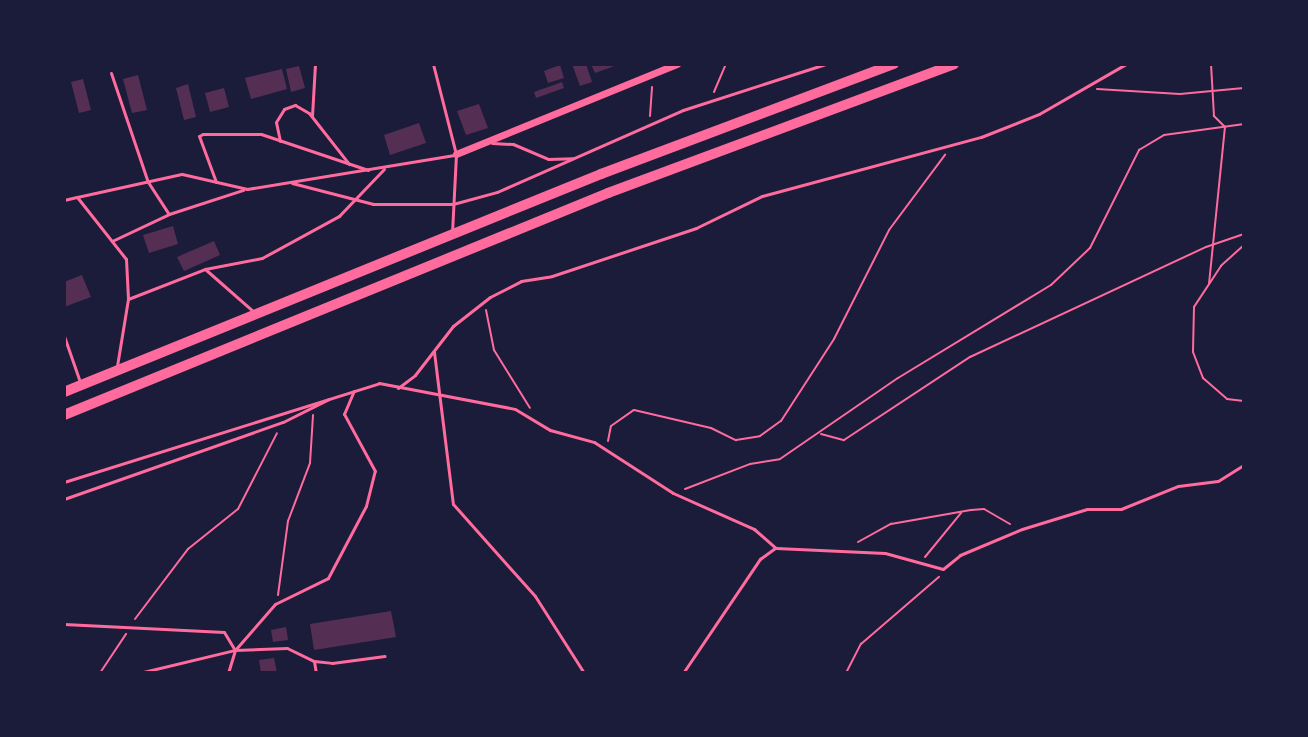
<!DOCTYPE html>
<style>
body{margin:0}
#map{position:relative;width:1308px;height:737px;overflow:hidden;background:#1b1b3a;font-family:"Work Sans",sans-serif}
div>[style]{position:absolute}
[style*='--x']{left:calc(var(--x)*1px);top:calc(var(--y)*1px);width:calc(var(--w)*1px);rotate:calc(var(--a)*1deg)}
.building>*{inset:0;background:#542f53}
.path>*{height:2px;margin:-1px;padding:0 1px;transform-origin:1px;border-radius:1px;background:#ff6b9d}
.service>*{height:3px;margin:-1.5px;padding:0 1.5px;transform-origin:1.5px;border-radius:1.5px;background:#ff6b9d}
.minor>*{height:7px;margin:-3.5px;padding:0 3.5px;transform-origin:3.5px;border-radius:3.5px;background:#ff6b9d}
.secondary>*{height:10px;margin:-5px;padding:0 5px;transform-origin:5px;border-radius:5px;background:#ff6b9d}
span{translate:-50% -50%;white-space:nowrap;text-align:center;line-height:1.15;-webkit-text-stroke:7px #1b1b3a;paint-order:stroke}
.frame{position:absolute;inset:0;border:66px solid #1b1b3a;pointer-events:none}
</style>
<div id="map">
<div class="building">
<i style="clip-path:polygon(572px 64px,586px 64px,592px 82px,580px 86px)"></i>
<i style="clip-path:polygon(591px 64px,620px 64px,595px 73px)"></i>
<i style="clip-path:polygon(560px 65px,564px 78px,548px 83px,544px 71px)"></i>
<i style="clip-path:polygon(299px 66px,305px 88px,291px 92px,286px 69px)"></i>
<i style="clip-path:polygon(282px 69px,287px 89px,251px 99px,245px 78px)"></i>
<i style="clip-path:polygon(138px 75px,147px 110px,132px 113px,123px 79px)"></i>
<i style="clip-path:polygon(83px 79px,91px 110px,79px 113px,71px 82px)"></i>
<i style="clip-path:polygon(562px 82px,564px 88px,536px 98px,534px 92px)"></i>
<i style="clip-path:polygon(188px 84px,196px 117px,184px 120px,176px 88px)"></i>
<i style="clip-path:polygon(224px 88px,229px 107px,210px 112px,205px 93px)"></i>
<i style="clip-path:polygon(479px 104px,488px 128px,466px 135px,457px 111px)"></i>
<i style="clip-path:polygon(419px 123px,426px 143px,390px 155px,384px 135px)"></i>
<i style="clip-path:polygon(173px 226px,178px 244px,149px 253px,143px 235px)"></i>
<i style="clip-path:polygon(214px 241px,220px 255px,184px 271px,177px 257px)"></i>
<i style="clip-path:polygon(82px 275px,91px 297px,64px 307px,64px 282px)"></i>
<i style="clip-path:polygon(391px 611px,396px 637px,314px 650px,310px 624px)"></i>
<i style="clip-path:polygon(286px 627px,288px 640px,273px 642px,271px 630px)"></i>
<i style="clip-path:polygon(274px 658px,277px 673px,261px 673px,259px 660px)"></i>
</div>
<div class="path">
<i style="--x:1097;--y:89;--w:83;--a:3.4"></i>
<i style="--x:1180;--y:94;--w:64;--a:-5.4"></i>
<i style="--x:714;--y:92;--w:30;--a:-67"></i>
<i style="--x:650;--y:116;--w:29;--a:-86"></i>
<i style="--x:1244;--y:245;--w:31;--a:138"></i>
<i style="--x:1221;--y:266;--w:49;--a:123.4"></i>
<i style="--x:1194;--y:307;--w:45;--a:91.3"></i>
<i style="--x:1193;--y:352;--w:28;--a:69"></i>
<i style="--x:1203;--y:378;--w:32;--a:41"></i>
<i style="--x:1227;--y:399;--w:17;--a:7"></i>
<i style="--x:1209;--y:284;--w:158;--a:-84.2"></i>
<i style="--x:1225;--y:127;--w:16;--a:-135"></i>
<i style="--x:1214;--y:116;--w:52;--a:-93.3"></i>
<i style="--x:486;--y:310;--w:41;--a:78.7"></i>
<i style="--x:494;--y:350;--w:68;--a:58.2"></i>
<i style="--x:821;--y:434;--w:24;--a:15"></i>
<i style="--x:844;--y:440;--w:151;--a:-33.4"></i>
<i style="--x:970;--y:357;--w:260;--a:-25"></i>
<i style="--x:1206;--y:247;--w:40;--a:-18.9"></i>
<i style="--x:608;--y:441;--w:15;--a:-79"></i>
<i style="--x:611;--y:426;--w:28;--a:-35"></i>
<i style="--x:634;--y:410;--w:79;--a:13.2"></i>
<i style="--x:711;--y:428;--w:28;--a:26"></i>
<i style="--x:736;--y:440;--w:24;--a:-9"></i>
<i style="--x:760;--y:436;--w:26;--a:-36"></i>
<i style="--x:781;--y:421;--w:98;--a:-57.1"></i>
<i style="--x:834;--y:339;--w:122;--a:-63.2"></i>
<i style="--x:889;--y:230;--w:94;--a:-53.3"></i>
<i style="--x:685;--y:489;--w:70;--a:-21"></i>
<i style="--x:750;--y:464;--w:30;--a:-9"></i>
<i style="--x:780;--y:459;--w:143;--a:-34.5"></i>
<i style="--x:898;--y:378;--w:179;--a:-31.3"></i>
<i style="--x:1051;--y:285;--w:54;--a:-43.5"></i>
<i style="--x:1090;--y:248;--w:110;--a:-63.4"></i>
<i style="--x:1139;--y:150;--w:29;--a:-31"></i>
<i style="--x:1164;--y:135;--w:81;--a:-7.8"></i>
<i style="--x:858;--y:542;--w:38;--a:-29"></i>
<i style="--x:891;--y:524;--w:81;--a:-9.9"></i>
<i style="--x:971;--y:510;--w:13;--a:-4"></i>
<i style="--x:984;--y:509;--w:30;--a:30"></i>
<i style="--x:925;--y:557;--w:57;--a:-50.7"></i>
<i style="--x:278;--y:595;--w:75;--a:-82.3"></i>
<i style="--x:288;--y:521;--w:62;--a:-69.2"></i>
<i style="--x:310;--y:463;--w:48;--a:-86.4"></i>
<i style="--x:135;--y:619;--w:88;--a:-52.9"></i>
<i style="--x:188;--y:549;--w:64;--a:-38.7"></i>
<i style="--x:238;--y:509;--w:85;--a:-62.8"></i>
<i style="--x:100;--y:673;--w:47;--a:-56.3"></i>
<i style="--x:846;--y:673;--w:33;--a:-63"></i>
<i style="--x:861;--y:644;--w:103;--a:-40.7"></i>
</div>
<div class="service">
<i style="--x:433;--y:64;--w:93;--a:75.7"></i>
<i style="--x:456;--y:154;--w:79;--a:92.9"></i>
<i style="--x:111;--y:73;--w:115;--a:71.3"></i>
<i style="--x:148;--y:182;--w:38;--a:57"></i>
<i style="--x:312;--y:116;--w:52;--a:-86.7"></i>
<i style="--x:280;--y:141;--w:19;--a:-102"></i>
<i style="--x:276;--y:122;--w:15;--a:-58"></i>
<i style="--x:284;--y:109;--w:12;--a:-20"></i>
<i style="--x:295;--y:105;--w:16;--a:30"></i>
<i style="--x:309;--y:113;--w:65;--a:51.9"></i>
<i style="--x:492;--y:143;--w:21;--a:3"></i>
<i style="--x:513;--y:144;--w:38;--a:23"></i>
<i style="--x:548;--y:159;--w:25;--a:-2"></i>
<i style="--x:216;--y:182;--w:49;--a:-110.3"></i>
<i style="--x:199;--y:136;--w:4;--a:-27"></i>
<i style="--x:203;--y:134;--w:58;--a:0"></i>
<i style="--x:261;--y:134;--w:113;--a:18.6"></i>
<i style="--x:292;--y:183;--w:84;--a:14.5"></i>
<i style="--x:373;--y:204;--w:80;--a:0"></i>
<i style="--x:453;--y:204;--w:46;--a:-15.3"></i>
<i style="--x:497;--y:192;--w:203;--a:-23.8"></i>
<i style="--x:683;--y:110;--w:149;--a:-17.9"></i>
<i style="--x:77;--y:197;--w:107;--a:-12.4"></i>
<i style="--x:182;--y:174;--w:67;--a:13"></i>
<i style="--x:247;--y:189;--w:210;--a:-9.3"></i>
<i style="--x:64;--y:200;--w:13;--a:-13"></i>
<i style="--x:77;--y:197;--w:79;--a:51.7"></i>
<i style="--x:126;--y:259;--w:40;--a:87.1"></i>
<i style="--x:112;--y:241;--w:63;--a:-25.3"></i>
<i style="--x:169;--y:214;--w:78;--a:-18"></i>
<i style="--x:205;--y:269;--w:58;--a:-10.9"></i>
<i style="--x:262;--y:258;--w:88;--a:-28.6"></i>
<i style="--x:339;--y:216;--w:65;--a:-46.2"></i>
<i style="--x:64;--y:336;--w:49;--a:70.8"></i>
<i style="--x:434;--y:352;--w:153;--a:82.9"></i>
<i style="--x:453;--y:504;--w:123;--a:48.3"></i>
<i style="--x:535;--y:596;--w:91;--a:57.5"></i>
<i style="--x:117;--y:366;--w:68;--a:-80.7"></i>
<i style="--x:128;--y:299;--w:83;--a:-21.3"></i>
<i style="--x:205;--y:269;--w:65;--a:41.3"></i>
<i style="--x:398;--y:388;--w:21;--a:-37"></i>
<i style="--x:415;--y:375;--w:62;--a:-52.2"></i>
<i style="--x:453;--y:326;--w:47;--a:-38.1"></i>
<i style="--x:490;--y:297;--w:35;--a:-27"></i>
<i style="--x:521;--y:281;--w:31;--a:-9"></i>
<i style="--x:552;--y:276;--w:152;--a:-18.4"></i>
<i style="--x:696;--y:228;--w:73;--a:-25.9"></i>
<i style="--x:762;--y:196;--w:227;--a:-15.1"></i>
<i style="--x:981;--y:137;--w:62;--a:-21.6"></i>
<i style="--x:1039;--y:114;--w:100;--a:-29.9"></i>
<i style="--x:64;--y:482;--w:330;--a:-17.4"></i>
<i style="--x:379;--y:383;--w:138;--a:10.8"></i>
<i style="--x:515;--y:409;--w:41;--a:31"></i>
<i style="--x:550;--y:430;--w:46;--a:15.3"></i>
<i style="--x:594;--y:442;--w:94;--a:32.8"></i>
<i style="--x:673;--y:493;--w:89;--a:24"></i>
<i style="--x:754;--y:529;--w:29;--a:41"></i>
<i style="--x:776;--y:548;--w:109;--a:2.6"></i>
<i style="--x:885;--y:553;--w:60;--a:15.4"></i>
<i style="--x:943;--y:569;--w:22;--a:-39"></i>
<i style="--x:960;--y:555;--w:67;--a:-22.8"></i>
<i style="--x:1022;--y:529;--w:68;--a:-17.1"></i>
<i style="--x:1087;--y:509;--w:34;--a:0"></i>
<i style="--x:1121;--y:509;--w:61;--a:-22"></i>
<i style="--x:1178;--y:486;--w:40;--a:-7.1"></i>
<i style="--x:1218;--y:481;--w:31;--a:-32"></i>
<i style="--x:64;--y:499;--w:232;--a:-19.4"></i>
<i style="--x:283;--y:422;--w:51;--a:-26.6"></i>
<i style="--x:64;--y:624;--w:160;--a:2.9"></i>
<i style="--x:224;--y:632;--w:21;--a:59"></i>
<i style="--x:235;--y:650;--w:52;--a:-2.2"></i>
<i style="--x:287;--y:648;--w:30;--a:26"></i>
<i style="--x:314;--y:661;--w:18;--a:6"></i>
<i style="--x:332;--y:663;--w:53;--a:-7.5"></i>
<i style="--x:314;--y:661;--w:12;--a:81"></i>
<i style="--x:139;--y:673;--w:99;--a:-13.5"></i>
<i style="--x:228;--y:673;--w:24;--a:-73"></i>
<i style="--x:235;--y:650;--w:61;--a:-49"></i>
<i style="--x:275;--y:604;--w:59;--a:-26.1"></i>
<i style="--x:328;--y:578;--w:81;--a:-62.2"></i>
<i style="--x:366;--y:506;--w:36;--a:-76"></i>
<i style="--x:375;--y:471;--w:65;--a:-118.5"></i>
<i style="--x:344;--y:414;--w:25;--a:-67"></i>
<i style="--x:683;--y:673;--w:138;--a:-56"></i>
<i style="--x:760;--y:559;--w:19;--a:-36"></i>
</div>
<div class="minor">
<i style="--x:456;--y:154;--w:239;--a:-22.2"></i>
</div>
<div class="secondary">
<i style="--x:64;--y:392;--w:580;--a:-22.1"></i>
<i style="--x:601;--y:174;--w:313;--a:-20.6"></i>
<i style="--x:64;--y:415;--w:588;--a:-22.2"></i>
<i style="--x:608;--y:193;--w:369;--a:-20.4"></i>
</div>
<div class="frame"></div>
</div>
